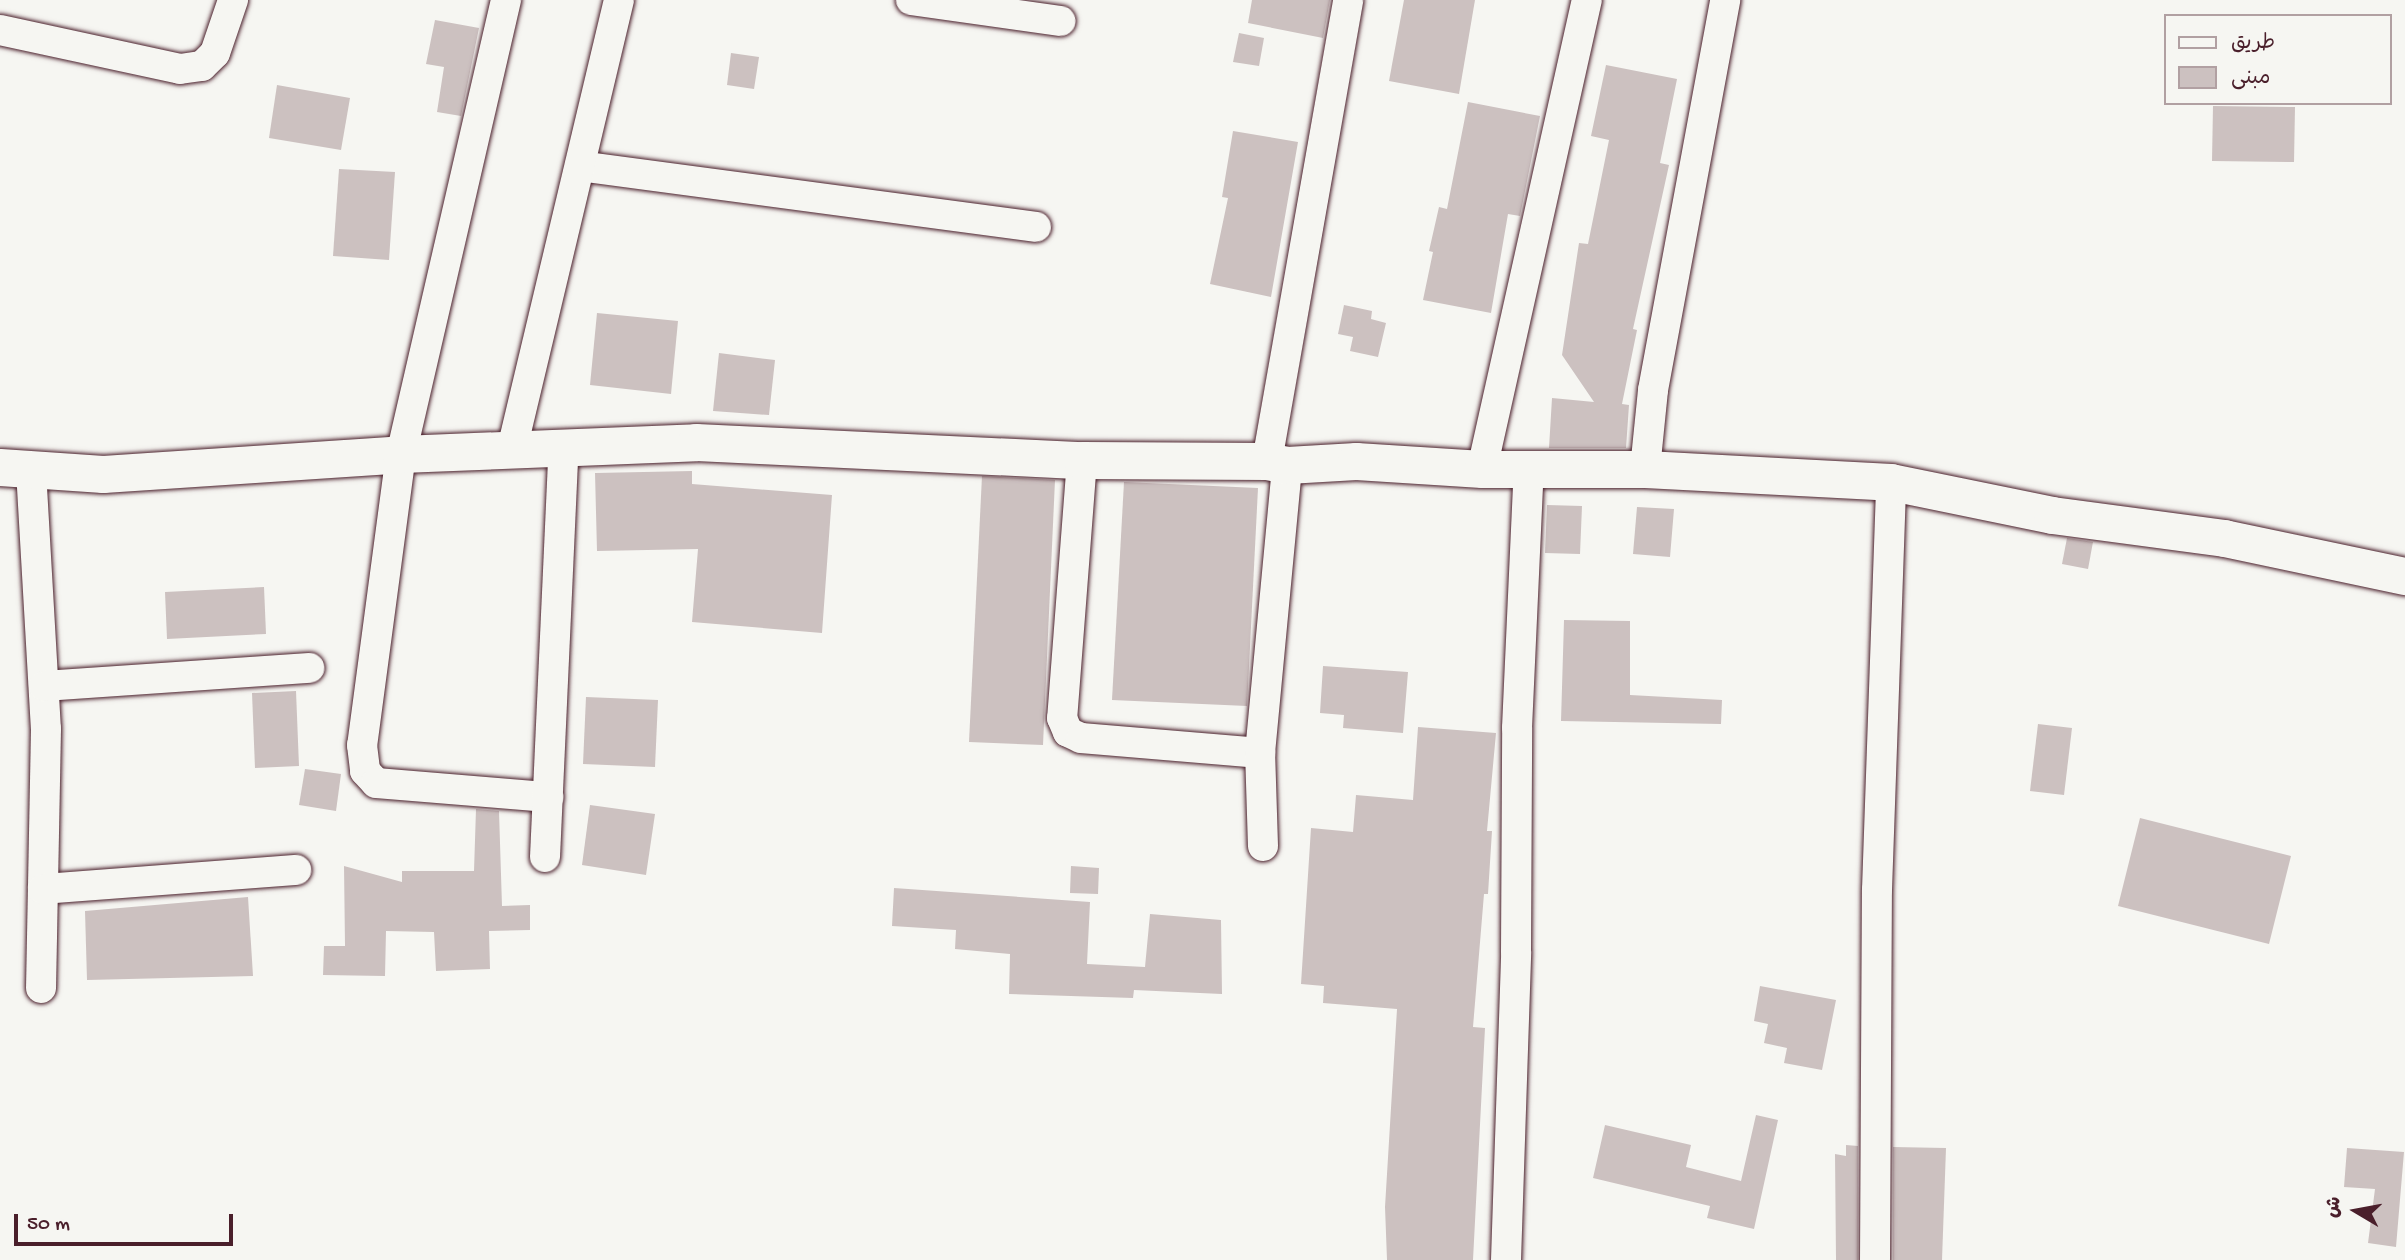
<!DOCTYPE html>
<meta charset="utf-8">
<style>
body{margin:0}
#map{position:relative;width:2405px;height:1260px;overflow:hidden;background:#f6f6f2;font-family:"Gochi Hand","Playpen Sans Arabic",sans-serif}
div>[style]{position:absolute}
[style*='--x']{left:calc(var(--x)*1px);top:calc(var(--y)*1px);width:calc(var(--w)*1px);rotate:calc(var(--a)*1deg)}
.building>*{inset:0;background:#ccc1c0}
.roads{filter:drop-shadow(0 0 2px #4a1f2b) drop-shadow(0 0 2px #4a1f2b)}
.minor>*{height:30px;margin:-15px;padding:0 15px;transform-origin:15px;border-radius:15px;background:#f6f6f2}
.major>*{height:37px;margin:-18.5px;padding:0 18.5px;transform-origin:18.5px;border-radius:18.5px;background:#f6f6f2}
span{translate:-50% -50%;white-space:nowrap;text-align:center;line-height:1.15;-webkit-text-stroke:6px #f6f6f2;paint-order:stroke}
.legend{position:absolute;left:2164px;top:14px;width:228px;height:91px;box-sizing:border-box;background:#f6f6f2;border:2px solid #b1a0a2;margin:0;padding:9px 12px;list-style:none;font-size:21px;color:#4a1f2b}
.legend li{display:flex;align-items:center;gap:14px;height:35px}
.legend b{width:35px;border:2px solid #b1a0a2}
.north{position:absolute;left:2321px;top:1176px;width:70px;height:70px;-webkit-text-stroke:5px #f6f6f2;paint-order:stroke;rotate:280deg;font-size:19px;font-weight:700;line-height:28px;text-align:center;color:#4a1f2b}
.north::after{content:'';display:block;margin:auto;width:24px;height:32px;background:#4a1f2b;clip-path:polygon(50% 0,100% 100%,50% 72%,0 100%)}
.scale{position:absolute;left:14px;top:1214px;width:219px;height:32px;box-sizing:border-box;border:4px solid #4a1f2b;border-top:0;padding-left:9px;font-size:21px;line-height:24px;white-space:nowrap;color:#4a1f2b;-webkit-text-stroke:5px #f6f6f2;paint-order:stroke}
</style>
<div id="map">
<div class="building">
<i style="clip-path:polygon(1252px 0,1330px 0,1323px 38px,1248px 23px)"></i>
<i style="clip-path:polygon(1404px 0,1475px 0,1459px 94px,1389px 81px)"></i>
<i style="clip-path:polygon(435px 20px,479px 28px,461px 116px,437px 112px,444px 67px,426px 64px)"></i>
<i style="clip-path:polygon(1239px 33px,1264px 38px,1259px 66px,1233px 62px)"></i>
<i style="clip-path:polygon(731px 53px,759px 57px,754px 89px,727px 85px)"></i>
<i style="clip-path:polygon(1606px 65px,1677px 79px,1660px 163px,1669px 165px,1633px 329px,1637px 330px,1622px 404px,1629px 405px,1626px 448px,1549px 448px,1552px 398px,1594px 402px,1562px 355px,1579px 243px,1588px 244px,1609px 140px,1591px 136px)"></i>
<i style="clip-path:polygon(277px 85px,350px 98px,341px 150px,269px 138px)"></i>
<i style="clip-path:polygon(1468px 102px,1540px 116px,1520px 216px,1508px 214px,1491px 313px,1423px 300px,1433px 252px,1429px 251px,1439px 207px,1447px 209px)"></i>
<i style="clip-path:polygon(2213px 106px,2295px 107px,2294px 162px,2212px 161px)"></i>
<i style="clip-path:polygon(1233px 131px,1298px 142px,1271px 297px,1210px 284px,1228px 198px,1222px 197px)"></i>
<i style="clip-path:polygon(339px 169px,395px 172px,389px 260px,333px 256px)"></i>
<i style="clip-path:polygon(1344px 305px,1372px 311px,1371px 319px,1386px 323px,1378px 357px,1350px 351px,1353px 337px,1338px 334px)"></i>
<i style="clip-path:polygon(597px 313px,678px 321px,671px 394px,590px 385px)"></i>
<i style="clip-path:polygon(719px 353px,775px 360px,769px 415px,713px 411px)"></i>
<i style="clip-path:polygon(692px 471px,692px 484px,832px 495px,822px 633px,692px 622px,698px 549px,597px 551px,595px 473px)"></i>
<i style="clip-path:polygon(982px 476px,1055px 480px,1043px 745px,969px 742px)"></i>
<i style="clip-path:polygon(1124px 482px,1258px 488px,1247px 706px,1112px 700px)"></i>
<i style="clip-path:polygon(1547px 505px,1582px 506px,1580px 554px,1545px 553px)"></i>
<i style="clip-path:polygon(1637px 507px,1674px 509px,1670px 557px,1633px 554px)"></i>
<i style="clip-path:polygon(2067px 538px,2093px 542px,2088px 569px,2062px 564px)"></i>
<i style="clip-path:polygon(264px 587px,266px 634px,167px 639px,165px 592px)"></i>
<i style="clip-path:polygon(1564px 620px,1630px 621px,1630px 695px,1722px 700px,1721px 724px,1561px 721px)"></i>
<i style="clip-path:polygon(1323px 666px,1408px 672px,1403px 733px,1343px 728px,1344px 715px,1320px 713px)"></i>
<i style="clip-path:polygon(296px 691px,299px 766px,255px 768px,252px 693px)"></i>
<i style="clip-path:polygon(586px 697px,658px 700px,655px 767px,583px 764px)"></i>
<i style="clip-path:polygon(2038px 724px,2072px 728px,2064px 795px,2030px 791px)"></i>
<i style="clip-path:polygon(1418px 727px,1496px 733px,1487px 831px,1492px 831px,1488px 894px,1484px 894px,1473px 1027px,1485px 1028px,1473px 1260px,1387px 1260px,1385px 1207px,1397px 1009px,1323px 1003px,1324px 986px,1301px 984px,1311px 828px,1353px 832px,1356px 795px,1413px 800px)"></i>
<i style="clip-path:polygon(305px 769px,341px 774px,336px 811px,299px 805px)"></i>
<i style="clip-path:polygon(590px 805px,655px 814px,646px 875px,582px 865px)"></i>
<i style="clip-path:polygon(476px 809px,499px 811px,502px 906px,530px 905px,530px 930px,489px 931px,490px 969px,436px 971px,434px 932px,386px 931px,385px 976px,323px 975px,324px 946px,345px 946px,344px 866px,402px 882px,402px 871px,474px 871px)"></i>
<i style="clip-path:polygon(2140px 818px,2291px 856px,2269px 944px,2118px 906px)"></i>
<i style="clip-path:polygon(1071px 866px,1099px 868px,1098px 894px,1070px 893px)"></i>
<i style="clip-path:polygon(894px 888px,1090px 902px,1087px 964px,1145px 967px,1150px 914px,1221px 920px,1222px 994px,1134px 990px,1133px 998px,1009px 994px,1010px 954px,955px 949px,956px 930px,892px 926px)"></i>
<i style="clip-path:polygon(248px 897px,253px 976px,87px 980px,85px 911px)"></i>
<i style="clip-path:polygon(1760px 986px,1836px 1000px,1822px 1070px,1784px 1063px,1787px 1048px,1764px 1043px,1768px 1024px,1754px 1021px)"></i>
<i style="clip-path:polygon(1756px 1115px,1778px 1120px,1754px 1229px,1707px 1218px,1710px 1206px,1593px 1178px,1605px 1125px,1691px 1145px,1686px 1167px,1741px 1181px)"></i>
<i style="clip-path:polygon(1846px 1145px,1858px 1146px,1858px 1260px,1836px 1260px,1835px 1154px,1846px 1156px)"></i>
<i style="clip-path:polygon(1893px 1147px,1946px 1148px,1942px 1260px,1893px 1260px)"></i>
<i style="clip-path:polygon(2347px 1148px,2404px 1152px,2396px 1247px,2368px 1243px,2375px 1189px,2344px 1187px)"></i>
</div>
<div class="roads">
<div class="minor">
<i style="--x:506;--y:0;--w:466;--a:103"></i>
<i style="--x:401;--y:454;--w:294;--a:97.6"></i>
<i style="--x:362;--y:745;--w:26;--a:83"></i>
<i style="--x:365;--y:771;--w:16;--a:47"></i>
<i style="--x:376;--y:783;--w:173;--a:4.7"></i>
<i style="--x:911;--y:0;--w:151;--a:8"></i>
<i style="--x:0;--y:30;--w:184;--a:12.2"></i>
<i style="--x:180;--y:69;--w:22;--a:-8"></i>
<i style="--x:202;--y:66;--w:18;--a:-45"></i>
<i style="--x:215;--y:53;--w:56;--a:-71.2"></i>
<i style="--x:580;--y:166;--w:460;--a:7.6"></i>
<i style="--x:512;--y:449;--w:462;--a:-76.6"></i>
<i style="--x:1082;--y:460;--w:259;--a:94.4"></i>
<i style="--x:1062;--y:718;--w:15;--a:67"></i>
<i style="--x:1068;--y:732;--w:14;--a:25"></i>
<i style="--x:1081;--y:738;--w:180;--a:4.8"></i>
<i style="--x:1267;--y:461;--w:468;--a:-80"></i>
<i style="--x:1482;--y:469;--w:481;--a:-77.4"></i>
<i style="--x:1645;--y:469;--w:79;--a:-84.2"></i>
<i style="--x:1653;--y:390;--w:397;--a:-79.5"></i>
<i style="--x:31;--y:470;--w:259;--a:86.7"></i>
<i style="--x:46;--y:729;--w:259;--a:91.1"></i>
<i style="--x:44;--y:686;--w:266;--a:-3.9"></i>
<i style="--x:1263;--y:846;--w:93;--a:-91.8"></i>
<i style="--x:1260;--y:753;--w:289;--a:-84.6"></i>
<i style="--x:545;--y:857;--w:411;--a:-87.4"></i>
<i style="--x:43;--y:889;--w:254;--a:-4.3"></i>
<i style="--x:1506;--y:1260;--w:308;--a:-88.1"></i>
<i style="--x:1516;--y:952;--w:224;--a:-89.7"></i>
<i style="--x:1517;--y:728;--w:261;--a:-87.4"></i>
<i style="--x:1875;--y:1260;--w:370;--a:-89.7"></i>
<i style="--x:1877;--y:890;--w:408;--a:-88"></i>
</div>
<div class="major">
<i style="--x:0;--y:467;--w:103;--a:3.9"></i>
<i style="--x:103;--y:474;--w:299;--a:-3.8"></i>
<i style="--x:401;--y:454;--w:295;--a:-2.3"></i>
<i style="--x:696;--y:442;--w:386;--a:2.7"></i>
<i style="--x:1082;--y:460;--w:185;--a:0.3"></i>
<i style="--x:1267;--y:461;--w:20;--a:11"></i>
<i style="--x:1287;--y:465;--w:69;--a:-3.3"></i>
<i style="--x:1356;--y:461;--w:126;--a:3.6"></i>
<i style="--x:1482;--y:469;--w:163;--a:0"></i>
<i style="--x:1645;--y:469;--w:246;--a:3"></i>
<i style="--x:1891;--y:482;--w:164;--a:11.6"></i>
<i style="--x:2052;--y:515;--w:174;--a:7.6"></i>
<i style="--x:2224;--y:538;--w:185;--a:11.9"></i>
</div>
</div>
<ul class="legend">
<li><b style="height:9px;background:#f6f6f2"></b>طريق</li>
<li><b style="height:19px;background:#ccc1c0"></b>مبنى</li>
</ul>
<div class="north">ش</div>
<div class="scale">50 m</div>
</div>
